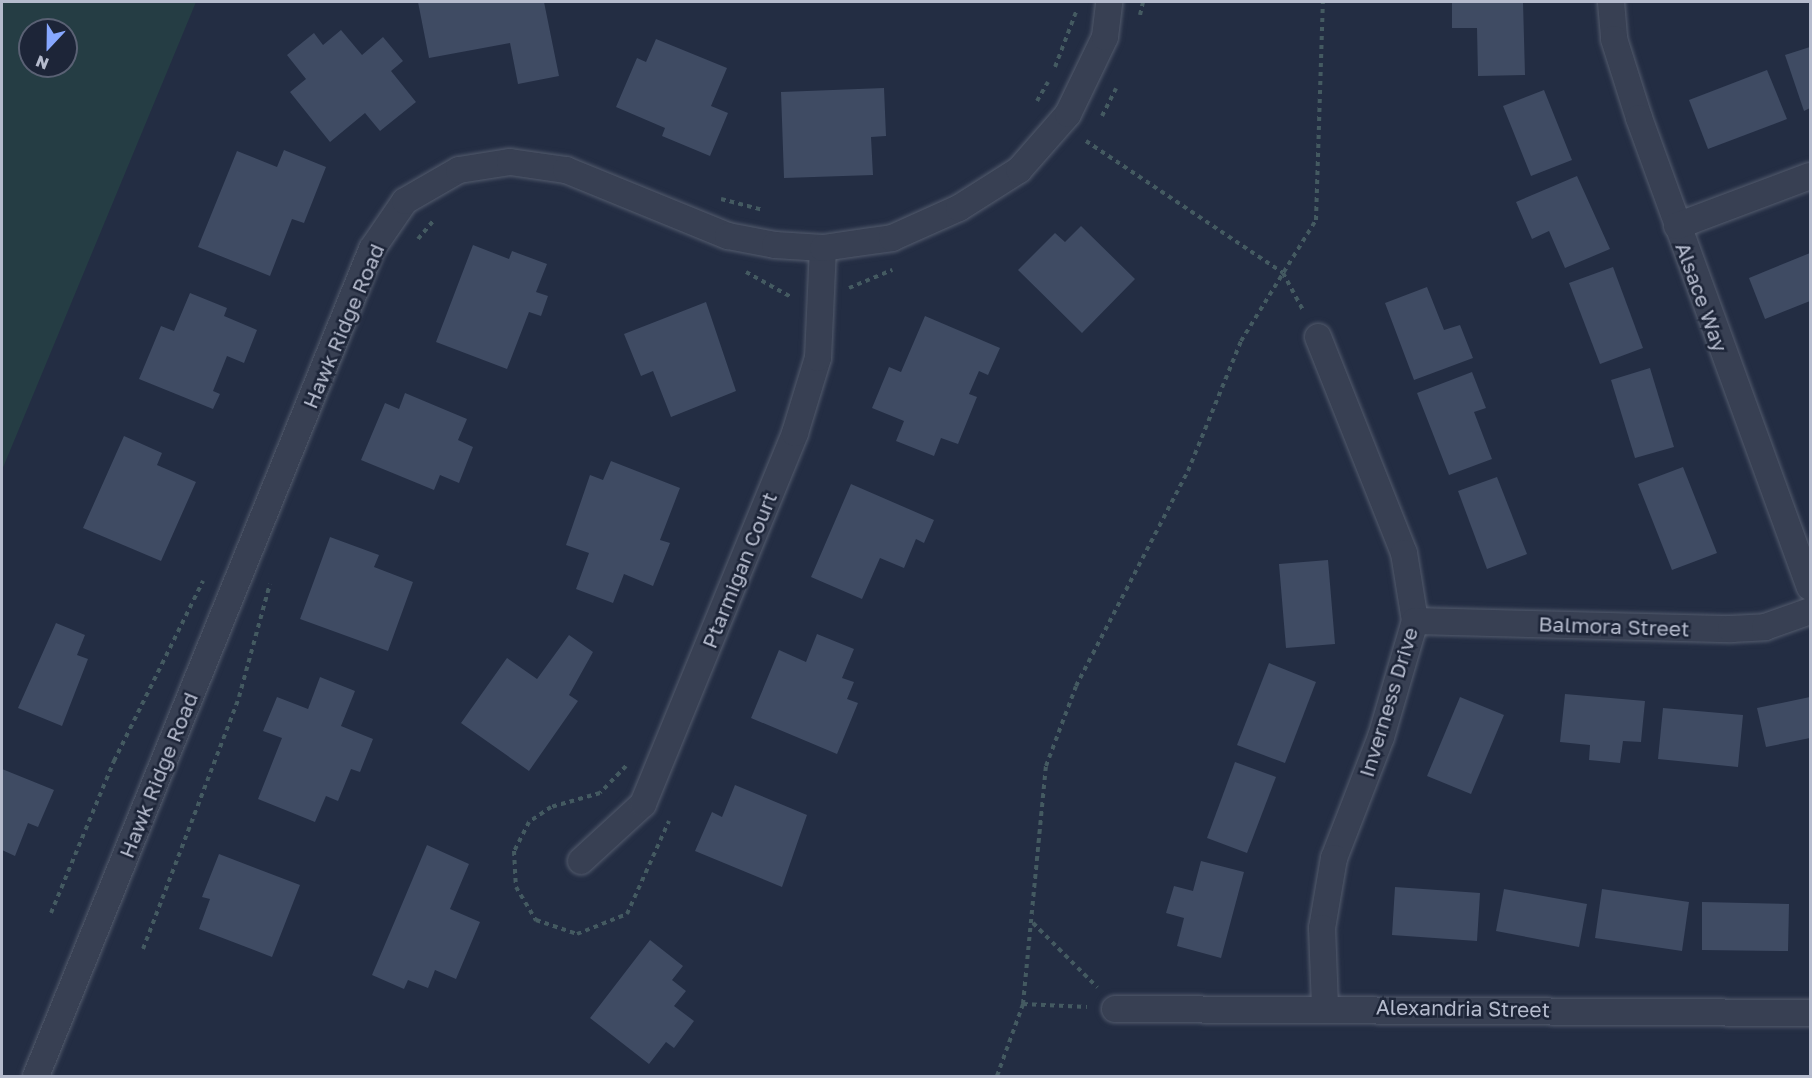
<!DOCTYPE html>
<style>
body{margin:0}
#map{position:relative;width:1812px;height:1078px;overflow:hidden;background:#232d43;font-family:"Golos Text",sans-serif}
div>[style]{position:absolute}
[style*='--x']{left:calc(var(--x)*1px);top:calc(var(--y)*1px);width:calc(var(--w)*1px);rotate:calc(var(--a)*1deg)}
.green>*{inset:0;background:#253d44}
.building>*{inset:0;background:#3f4b63}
.path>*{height:4px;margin-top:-2px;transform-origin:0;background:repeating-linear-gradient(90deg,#445a61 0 4.5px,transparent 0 9px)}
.roads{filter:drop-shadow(0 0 2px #535b6d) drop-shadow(0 0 2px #535b6d)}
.street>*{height:26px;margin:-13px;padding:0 13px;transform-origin:13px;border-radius:13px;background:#384053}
span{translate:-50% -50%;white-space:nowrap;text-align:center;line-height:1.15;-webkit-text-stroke:5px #1d2538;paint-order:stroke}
.street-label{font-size:21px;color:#b5bbcd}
.frame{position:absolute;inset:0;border:3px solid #b5bbcd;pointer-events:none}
.north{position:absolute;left:18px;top:18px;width:60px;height:60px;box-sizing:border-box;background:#1d2538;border:2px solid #5a6174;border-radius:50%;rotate:202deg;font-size:16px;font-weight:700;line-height:24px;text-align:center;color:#b5bbcd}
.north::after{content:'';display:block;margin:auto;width:21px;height:27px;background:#87a8ff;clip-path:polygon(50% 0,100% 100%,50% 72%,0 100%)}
</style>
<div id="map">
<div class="green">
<i style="clip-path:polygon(evenodd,2px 2px,196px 2px,2px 470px,2px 2px,30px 30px,66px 30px,66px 66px,30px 66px,30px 30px)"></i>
</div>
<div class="building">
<i style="clip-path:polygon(418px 2px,544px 2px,559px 76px,518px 84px,510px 43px,429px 58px)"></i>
<i style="clip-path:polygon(1452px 2px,1523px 2px,1525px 75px,1478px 76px,1477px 28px,1452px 28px)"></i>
<i style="clip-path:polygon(341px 30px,362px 55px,383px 37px,403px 61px,391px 71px,416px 102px,380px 131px,365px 113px,330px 142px,290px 92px,306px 79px,287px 55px,314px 33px,323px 45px)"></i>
<i style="clip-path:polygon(656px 39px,727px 68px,711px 106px,728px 113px,710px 156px,662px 136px,665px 128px,616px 107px,637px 58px,646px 62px)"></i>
<i style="clip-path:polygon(1810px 47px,1810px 108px,1804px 111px,1785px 55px)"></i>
<i style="clip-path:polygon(1767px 70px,1787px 119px,1708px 149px,1689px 100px)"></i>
<i style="clip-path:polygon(884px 88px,886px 136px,871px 137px,873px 175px,784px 178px,781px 92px)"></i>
<i style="clip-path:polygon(1544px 90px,1572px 160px,1531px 176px,1503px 106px)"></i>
<i style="clip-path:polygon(284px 150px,326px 167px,304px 223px,292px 219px,270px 276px,198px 247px,237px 151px,277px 167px)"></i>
<i style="clip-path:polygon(1577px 176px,1610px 249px,1565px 268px,1549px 231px,1532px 239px,1516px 202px)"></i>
<i style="clip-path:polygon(1081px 226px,1135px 279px,1082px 333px,1018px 270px,1055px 233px,1065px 242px)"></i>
<i style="clip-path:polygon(473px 245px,509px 259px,512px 251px,547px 264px,536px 292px,548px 296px,541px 316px,529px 312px,507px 369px,436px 342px)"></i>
<i style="clip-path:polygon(1810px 253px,1810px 301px,1765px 319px,1749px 278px)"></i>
<i style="clip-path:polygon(1613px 267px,1643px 348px,1600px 364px,1569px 283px)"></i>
<i style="clip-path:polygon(1427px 287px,1444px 330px,1460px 325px,1473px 358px,1414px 380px,1385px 303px)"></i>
<i style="clip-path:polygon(190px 293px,227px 308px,224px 316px,257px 330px,244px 363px,227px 356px,213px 391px,220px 394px,213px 409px,139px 379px,161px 326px,174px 331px)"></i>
<i style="clip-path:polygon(706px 302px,736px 391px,671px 417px,653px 371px,641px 376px,624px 334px)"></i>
<i style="clip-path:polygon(925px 316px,1000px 348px,988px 375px,979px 371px,969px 394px,977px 397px,958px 444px,941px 438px,934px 456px,896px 441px,904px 421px,872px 408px,889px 367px,901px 372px)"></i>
<i style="clip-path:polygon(1650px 368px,1674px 447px,1635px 458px,1611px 380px)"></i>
<i style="clip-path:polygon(1472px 372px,1486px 408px,1474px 412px,1492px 459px,1449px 475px,1417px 393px)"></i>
<i style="clip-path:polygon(405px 393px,467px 419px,458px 440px,473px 447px,459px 483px,440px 475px,434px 490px,361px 460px,385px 403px,399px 409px)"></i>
<i style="clip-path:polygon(124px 436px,162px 453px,157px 465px,196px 482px,161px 561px,83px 528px)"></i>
<i style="clip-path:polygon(611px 461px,680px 488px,660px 540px,670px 543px,653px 586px,624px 574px,613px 603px,576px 589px,589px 553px,566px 545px,590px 475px,603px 480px)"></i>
<i style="clip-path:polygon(1683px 467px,1717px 553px,1672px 570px,1638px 484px)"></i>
<i style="clip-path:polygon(1497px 477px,1527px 554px,1487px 569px,1458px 491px)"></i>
<i style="clip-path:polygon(851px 484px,934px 520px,924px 543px,916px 539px,904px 568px,880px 558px,862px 599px,811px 577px)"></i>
<i style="clip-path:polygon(330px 537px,379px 555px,374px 567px,413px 582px,388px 651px,300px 619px)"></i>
<i style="clip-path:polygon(1328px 560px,1335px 644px,1286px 648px,1279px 564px)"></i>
<i style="clip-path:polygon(56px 623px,85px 635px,77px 655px,88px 659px,62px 726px,18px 708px)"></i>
<i style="clip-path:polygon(817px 634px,854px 649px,842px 678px,854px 682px,847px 699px,858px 703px,837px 754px,751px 718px,779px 650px,806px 662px)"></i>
<i style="clip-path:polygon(569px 635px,593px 652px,569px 695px,578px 701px,529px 771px,461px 723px,507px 658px,537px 679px)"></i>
<i style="clip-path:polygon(1269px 663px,1316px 682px,1285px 763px,1237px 745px)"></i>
<i style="clip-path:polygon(320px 677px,355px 691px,341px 726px,373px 739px,360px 772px,351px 769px,338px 801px,326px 796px,315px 822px,258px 799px,282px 738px,263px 731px,277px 697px,308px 709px)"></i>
<i style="clip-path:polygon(1565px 694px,1645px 701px,1641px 742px,1623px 741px,1620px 763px,1589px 760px,1590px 745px,1560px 742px)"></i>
<i style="clip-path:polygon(1460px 697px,1504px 715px,1471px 794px,1427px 776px)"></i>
<i style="clip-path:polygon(1810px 697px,1810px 738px,1766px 747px,1757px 708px)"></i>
<i style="clip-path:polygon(1663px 708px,1743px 715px,1738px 767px,1658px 759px)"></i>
<i style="clip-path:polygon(1235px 762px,1276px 777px,1247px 853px,1207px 838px)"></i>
<i style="clip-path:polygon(2px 769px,54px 790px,38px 827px,28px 823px,15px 856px,2px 850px)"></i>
<i style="clip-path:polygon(735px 785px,807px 815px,782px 887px,695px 851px,712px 812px,722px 817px)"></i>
<i style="clip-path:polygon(427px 845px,469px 864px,450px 909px,480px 922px,456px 979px,435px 970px,428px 988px,408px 980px,404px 989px,372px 975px)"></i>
<i style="clip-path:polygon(219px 854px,300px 885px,272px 957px,199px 929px,210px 899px,202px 897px)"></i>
<i style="clip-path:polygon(1201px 861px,1244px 872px,1221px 958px,1177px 946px,1184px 918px,1166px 913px,1174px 886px,1193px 891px)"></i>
<i style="clip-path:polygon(1395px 887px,1480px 893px,1477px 941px,1392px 935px)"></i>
<i style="clip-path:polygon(1504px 889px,1587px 904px,1579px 947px,1496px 931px)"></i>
<i style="clip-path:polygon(1602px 889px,1689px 902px,1682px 951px,1595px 938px)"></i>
<i style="clip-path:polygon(1702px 902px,1789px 904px,1788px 951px,1702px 950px)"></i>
<i style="clip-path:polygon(650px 940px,683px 966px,672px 980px,686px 991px,674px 1006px,694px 1021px,674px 1048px,666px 1042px,649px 1064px,590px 1018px)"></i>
</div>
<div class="path">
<i style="--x:1140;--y:15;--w:13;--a:-77"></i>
<i style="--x:1055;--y:67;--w:59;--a:-69.1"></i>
<i style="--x:1037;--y:101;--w:22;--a:-60"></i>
<i style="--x:1102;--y:116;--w:31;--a:-63"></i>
<i style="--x:1086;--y:141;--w:237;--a:33.8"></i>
<i style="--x:1283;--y:273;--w:44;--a:61.7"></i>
<i style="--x:721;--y:199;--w:43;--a:14.7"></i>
<i style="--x:418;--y:239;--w:25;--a:-50"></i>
<i style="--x:746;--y:272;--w:51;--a:29.1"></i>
<i style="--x:849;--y:288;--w:47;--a:-22.7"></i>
<i style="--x:626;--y:766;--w:37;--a:134"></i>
<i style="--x:600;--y:793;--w:51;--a:164.1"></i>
<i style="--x:551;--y:807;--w:27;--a:146"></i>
<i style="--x:529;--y:822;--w:33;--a:117"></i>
<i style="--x:514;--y:851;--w:36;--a:87"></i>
<i style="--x:516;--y:887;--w:39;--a:59"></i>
<i style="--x:536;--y:920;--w:43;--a:18.9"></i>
<i style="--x:577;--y:934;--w:54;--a:-21.8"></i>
<i style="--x:627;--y:914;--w:102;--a:-65.7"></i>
<i style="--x:51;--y:913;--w:165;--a:-67.5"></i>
<i style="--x:114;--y:761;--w:201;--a:-63.7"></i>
<i style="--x:1033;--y:923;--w:91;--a:45"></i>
<i style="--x:143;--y:949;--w:270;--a:-69.1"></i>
<i style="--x:239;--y:697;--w:117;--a:-74.7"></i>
<i style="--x:1023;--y:1004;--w:64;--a:2.7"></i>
<i style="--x:997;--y:1076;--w:77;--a:-70.1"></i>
<i style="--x:1023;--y:1004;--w:239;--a:-84.5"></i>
<i style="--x:1046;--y:766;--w:85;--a:-69.4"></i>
<i style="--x:1076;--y:686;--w:242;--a:-62.5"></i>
<i style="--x:1188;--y:471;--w:140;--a:-67.8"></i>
<i style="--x:1241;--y:341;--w:142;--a:-58.2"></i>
<i style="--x:1316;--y:220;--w:218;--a:-88.2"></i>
</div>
<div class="roads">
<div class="street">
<i style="--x:1611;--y:2;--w:37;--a:85"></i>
<i style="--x:1614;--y:39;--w:83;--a:72.4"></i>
<i style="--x:1639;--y:118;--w:499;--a:70"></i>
<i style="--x:1677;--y:226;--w:142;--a:-20.6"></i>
<i style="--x:1318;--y:337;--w:232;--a:68.3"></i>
<i style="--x:1404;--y:553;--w:69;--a:80.8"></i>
<i style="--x:1415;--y:621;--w:121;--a:106.3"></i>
<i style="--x:1381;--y:737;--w:130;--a:111.2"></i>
<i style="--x:1334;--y:858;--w:71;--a:99.7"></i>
<i style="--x:1322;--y:928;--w:78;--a:87.8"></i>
<i style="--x:1415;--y:621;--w:316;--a:1.5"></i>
<i style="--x:1731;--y:629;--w:34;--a:-3"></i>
<i style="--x:1765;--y:627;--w:48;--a:-19.6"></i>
<i style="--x:581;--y:861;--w:84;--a:-42.6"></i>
<i style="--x:643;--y:804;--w:401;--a:-67.7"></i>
<i style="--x:795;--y:433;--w:78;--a:-73"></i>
<i style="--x:818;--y:358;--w:110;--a:-87.4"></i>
<i style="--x:1115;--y:1009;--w:695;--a:0.33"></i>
<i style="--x:36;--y:1076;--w:893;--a:-67.89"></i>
<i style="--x:372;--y:249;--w:58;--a:-55.5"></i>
<i style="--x:405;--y:201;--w:62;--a:-29.9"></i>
<i style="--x:459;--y:170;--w:52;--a:-8.9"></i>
<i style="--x:510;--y:162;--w:57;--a:8.1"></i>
<i style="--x:566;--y:170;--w:175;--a:22.2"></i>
<i style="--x:728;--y:236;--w:48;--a:10.8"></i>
<i style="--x:775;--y:245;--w:48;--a:3.6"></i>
<i style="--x:823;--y:248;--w:70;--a:-8.2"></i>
<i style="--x:892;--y:238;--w:73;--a:-24.1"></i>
<i style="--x:959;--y:208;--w:71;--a:-32.3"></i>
<i style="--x:1019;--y:170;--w:74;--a:-48.8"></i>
<i style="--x:1068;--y:114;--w:85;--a:-64.3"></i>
<i style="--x:1105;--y:37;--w:35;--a:-83"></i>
</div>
</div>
<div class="street-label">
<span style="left:1702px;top:297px;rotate:70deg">Alsace Way</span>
<span style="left:343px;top:326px;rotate:-67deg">Hawk Ridge Road</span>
<span style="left:739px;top:570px;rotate:-68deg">Ptarmigan Court</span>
<span style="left:1614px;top:626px;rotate:2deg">Balmora Street</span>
<span style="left:1388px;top:702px;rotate:-73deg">Inverness Drive</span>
<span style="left:158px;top:775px;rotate:-68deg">Hawk Ridge Road</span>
<span style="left:1463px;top:1008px;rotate:1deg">Alexandria Street</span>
</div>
<div class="frame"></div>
<div class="north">N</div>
</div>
